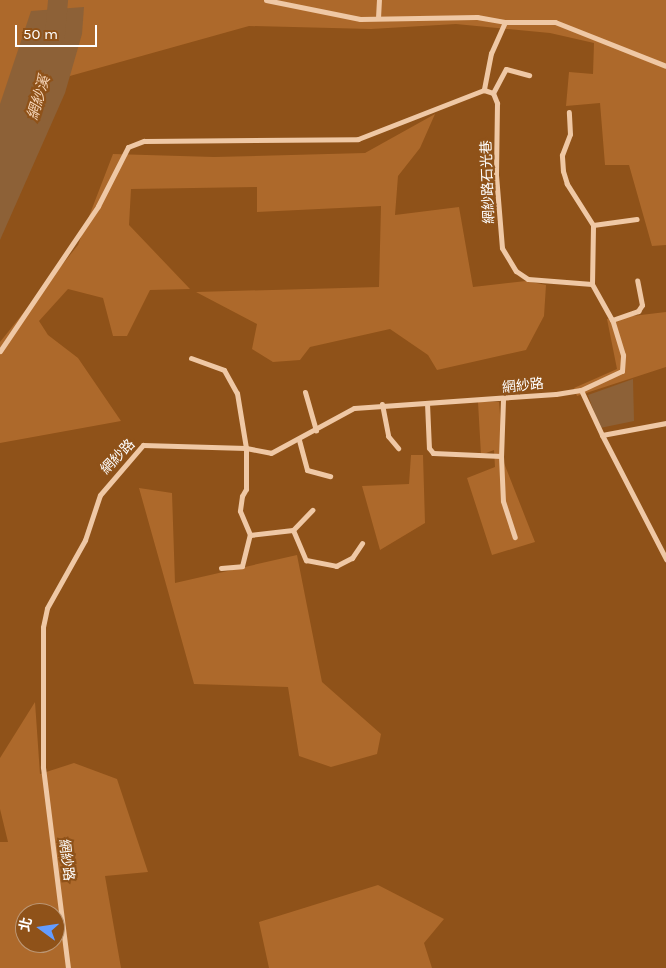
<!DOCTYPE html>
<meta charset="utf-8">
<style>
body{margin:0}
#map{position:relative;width:666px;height:968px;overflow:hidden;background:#8f5219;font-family:Karla,"Noto Sans TC",sans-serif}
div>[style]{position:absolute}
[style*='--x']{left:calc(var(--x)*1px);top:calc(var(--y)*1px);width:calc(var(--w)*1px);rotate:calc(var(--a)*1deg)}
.green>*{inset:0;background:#ad692b}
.water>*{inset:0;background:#8d6137}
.river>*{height:20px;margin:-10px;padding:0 10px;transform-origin:10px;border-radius:10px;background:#8d6137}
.minor>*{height:5px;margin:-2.5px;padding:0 2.5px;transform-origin:2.5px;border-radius:2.5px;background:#efc8a5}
span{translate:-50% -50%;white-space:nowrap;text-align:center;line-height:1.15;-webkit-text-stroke:4.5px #8f5219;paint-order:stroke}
.street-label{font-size:14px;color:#fff}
.water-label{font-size:15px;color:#f7d6b9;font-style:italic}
.north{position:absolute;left:15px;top:903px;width:50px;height:50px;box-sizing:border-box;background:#8f5219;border:1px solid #bc9775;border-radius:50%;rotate:284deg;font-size:14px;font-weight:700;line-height:20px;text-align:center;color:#fff}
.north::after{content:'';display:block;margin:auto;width:18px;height:22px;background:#639cff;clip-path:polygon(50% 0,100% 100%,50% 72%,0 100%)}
.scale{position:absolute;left:15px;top:25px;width:82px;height:22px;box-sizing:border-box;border:2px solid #fff;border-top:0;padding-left:6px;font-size:15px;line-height:18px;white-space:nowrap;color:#fff;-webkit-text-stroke:4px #8f5219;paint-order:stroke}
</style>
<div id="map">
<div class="green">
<i style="clip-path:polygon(0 0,666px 0,666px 245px,652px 246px,629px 165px,605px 165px,600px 103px,566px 106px,569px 72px,593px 74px,594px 43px,550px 33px,456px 24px,371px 29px,249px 26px,9px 93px,0 114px)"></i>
<i style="clip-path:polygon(435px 114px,420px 148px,398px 176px,395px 215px,459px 207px,473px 287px,526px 281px,546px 285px,544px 316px,526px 350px,437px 370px,428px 355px,390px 329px,310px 347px,300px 360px,273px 362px,252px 349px,257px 324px,196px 292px,379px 287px,381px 206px,257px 212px,257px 187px,131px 189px,129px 225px,190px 289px,150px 290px,127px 336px,113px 336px,103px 298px,68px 289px,39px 321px,48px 335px,78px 358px,121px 421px,0 443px,0 342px,78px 245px,113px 154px,214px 157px,365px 153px)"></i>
<i style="clip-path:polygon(666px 312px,666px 367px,577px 396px,574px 388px,617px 369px,607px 319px)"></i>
<i style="clip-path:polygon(478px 402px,499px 402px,504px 463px,535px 542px,492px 555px,467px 478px,495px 467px,494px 450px,481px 455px)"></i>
<i style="clip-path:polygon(411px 455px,423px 455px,425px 523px,380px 550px,362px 486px,409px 484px)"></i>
<i style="clip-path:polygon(139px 488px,172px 493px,175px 583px,297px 555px,322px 682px,381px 734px,377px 754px,331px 767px,299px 756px,288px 687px,194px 684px)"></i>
<i style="clip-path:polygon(evenodd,35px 702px,40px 774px,74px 763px,117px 779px,148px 872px,105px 876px,121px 968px,0 968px,0 842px,8px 842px,0 809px,0 758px,35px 702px,25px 913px,55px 913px,55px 943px,25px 943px,25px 913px)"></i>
<i style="clip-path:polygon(378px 885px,444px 919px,424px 943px,432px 968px,269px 968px,259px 922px)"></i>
</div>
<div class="water">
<i style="clip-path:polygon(84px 7px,82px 34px,65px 93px,0 240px,0 104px,31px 11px)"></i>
<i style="clip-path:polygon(633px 379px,634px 421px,600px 428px,588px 395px)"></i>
</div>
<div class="river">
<i style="--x:55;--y:35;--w:35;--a:-85"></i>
</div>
<div class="minor">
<i style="--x:266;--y:0;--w:96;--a:11.4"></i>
<i style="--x:360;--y:19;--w:117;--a:-1"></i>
<i style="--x:477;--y:17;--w:28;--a:10"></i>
<i style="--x:505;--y:22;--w:50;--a:0"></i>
<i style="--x:555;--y:22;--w:119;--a:21.6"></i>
<i style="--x:378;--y:18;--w:18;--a:-87"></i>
<i style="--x:505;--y:22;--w:34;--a:114"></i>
<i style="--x:491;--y:53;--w:38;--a:101"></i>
<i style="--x:484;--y:90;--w:9;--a:18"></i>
<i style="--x:493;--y:93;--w:11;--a:68"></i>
<i style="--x:497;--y:103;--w:72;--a:90.8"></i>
<i style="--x:496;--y:175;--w:73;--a:85.3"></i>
<i style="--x:502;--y:248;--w:27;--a:59"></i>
<i style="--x:516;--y:271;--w:14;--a:34"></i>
<i style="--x:528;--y:279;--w:64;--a:4.5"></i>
<i style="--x:493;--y:93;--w:27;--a:-62"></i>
<i style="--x:506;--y:69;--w:24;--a:15"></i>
<i style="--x:593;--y:225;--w:44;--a:-7.8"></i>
<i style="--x:612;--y:320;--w:28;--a:-19"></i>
<i style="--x:638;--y:311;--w:7;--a:-56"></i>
<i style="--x:642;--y:305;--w:25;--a:-101"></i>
<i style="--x:0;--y:351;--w:175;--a:-55.9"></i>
<i style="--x:98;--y:206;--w:66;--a:-63"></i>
<i style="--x:128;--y:147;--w:17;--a:-21"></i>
<i style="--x:144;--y:141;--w:214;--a:-0.5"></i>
<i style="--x:358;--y:139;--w:135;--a:-21.3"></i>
<i style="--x:191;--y:358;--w:35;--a:20"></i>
<i style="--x:224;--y:370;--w:26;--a:61"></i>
<i style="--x:237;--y:393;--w:56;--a:80.7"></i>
<i style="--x:246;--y:448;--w:41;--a:90"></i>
<i style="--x:246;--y:489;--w:8;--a:120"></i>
<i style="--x:242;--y:496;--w:15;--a:98"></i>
<i style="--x:240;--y:511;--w:26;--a:67"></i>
<i style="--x:250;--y:535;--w:43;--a:-6.6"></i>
<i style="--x:293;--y:530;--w:33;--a:67"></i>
<i style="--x:306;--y:560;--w:31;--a:11"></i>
<i style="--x:336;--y:566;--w:18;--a:-27"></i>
<i style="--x:352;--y:558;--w:18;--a:-56"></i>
<i style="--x:581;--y:390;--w:50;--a:65"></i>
<i style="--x:602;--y:435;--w:65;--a:-10.6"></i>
<i style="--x:305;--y:392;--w:40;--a:74"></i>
<i style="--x:503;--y:400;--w:56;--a:92"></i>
<i style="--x:501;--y:456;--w:45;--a:87.5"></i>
<i style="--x:503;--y:501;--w:38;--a:72"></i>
<i style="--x:427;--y:403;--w:45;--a:87.5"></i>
<i style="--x:429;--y:448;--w:6;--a:51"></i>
<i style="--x:433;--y:453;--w:68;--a:2.5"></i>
<i style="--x:382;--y:404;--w:33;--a:79"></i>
<i style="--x:388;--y:436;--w:16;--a:50"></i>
<i style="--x:602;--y:435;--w:140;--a:62.7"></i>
<i style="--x:299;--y:440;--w:31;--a:75"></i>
<i style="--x:307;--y:470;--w:24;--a:15"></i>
<i style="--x:293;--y:530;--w:28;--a:-46"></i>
<i style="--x:221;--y:568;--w:21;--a:-5"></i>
<i style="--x:242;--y:566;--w:32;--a:-76"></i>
<i style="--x:68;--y:968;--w:203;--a:-97.1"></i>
<i style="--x:43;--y:767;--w:140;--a:-90"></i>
<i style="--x:43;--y:627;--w:19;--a:-78"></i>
<i style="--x:47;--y:608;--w:78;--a:-60.8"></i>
<i style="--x:85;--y:540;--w:47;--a:-71.6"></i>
<i style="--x:100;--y:495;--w:66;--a:-49.3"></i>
<i style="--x:143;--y:445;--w:103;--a:1.7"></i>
<i style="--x:246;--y:448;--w:25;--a:11"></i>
<i style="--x:271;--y:453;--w:94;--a:-28.5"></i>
<i style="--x:354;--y:408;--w:202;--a:-4"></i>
<i style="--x:556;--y:394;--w:25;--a:-9"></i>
<i style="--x:581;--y:390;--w:45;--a:-24.9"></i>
<i style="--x:622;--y:371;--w:16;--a:-86"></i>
<i style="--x:623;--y:355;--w:37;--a:-107"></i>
<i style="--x:612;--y:320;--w:41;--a:-119.1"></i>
<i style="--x:592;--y:284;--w:59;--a:-89"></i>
<i style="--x:593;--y:225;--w:49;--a:-122.4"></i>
<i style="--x:567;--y:184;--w:14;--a:-107"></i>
<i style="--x:563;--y:171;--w:16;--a:-94"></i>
<i style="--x:562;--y:155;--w:22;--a:-69"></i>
<i style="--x:570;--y:134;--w:22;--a:-93"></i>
</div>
<div class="street-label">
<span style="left:488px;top:182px;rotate:-92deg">網紗路石光巷</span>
<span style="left:523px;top:386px;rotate:-6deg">網紗路</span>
<span style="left:118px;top:457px;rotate:-46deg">網紗路</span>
<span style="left:66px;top:860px;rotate:83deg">網紗路</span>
</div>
<div class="water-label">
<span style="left:39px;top:98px;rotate:-73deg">網紗溪</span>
</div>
<div class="north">北</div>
<div class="scale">50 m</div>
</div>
